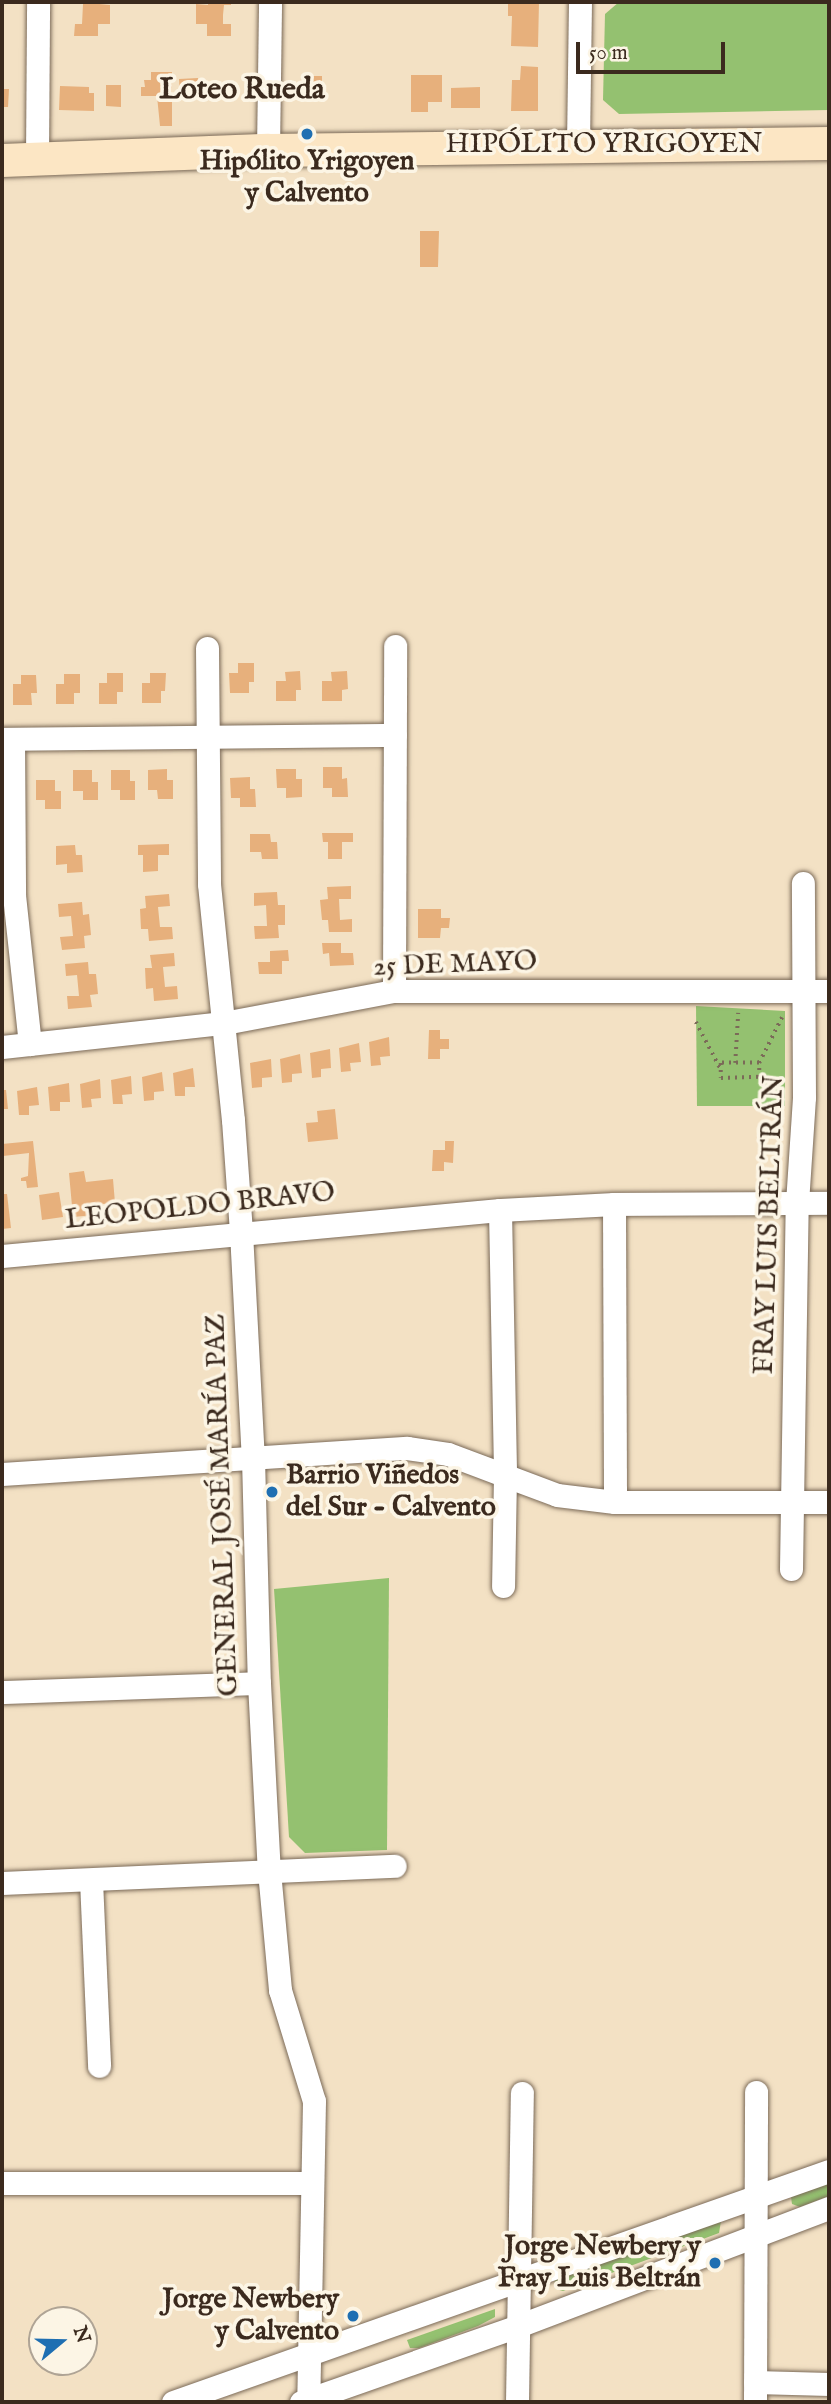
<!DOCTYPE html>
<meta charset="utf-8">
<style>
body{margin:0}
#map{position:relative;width:831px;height:2404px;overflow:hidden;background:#f3e1c4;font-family:"IM FELL English",serif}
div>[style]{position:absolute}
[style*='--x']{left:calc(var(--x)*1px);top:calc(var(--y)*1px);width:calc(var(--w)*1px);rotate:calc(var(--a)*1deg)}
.green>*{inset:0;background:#94c170}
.building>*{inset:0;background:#e7b07c}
.path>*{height:3.5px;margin-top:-1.75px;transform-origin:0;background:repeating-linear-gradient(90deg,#7b6a58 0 2px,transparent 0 7px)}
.roads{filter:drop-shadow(0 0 2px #7b6a58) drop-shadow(0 0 2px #7b6a58)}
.street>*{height:23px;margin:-11.5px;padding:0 11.5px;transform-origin:11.5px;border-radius:11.5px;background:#fff}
.secondary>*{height:33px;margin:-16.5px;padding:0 16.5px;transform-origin:16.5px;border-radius:16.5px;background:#fce6c4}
.dots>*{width:19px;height:19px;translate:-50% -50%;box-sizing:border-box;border:4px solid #fcf5e5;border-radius:50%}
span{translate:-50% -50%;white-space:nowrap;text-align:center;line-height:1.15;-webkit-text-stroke:7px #fcf5e5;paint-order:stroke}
.street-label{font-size:28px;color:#3b2a1e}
.poi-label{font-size:28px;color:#3b2a1e;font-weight:700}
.left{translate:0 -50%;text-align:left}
.right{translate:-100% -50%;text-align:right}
.neighbourhood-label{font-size:30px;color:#3b2a1e;font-weight:700}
.frame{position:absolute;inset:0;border:4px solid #3b2a1e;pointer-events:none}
.north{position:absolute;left:28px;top:2306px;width:70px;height:70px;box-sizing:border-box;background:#fcf5e5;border:2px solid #afa495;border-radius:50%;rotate:71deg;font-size:19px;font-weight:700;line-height:28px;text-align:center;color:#3b2a1e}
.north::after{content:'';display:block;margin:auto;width:24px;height:32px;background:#1f6fb2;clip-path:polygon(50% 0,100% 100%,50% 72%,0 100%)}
.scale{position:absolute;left:576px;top:42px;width:149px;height:32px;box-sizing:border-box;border:4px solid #3b2a1e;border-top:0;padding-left:9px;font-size:21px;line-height:24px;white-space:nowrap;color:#3b2a1e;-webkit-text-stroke:5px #fcf5e5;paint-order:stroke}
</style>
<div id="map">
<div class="green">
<i style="clip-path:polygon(619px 2px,829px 4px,829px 110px,619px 114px,603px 100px,605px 14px)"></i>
<i style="clip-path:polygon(696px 1006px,785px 1011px,785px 1106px,697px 1106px)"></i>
<i style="clip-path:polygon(389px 1578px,387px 1850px,305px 1853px,289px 1837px,274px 1589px)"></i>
<i style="clip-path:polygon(829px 2180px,829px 2196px,800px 2207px,792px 2204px,791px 2197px,797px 2191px)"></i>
<i style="clip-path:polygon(721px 2221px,719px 2233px,563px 2291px,556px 2289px,554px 2278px)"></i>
<i style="clip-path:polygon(495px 2309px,495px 2317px,478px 2326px,419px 2348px,410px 2348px,407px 2340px)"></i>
</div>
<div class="building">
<i style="clip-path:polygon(78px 2px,110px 5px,110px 24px,98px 24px,98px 36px,74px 36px,75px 24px,82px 24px,83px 4px)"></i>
<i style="clip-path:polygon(208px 2px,231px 2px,231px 5px,224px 5px,223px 15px,223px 24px,231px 24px,231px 36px,207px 36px,207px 24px,196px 24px,196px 4px,208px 5px)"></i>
<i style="clip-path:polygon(508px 2px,539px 2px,538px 47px,511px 46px,512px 16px,508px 16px)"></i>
<i style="clip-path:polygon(521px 66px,538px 67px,538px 111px,511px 111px,512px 80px,520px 80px)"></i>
<i style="clip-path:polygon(151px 72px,172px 72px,172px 126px,160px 126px,157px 96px,141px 96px,141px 87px,145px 87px,144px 80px,151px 80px)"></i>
<i style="clip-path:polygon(411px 75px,442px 75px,442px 102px,428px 102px,428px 112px,411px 112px)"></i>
<i style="clip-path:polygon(305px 76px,322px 76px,322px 98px,305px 98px)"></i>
<i style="clip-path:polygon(198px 78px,198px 97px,180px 97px,179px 79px)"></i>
<i style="clip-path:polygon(106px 85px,121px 85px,121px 107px,106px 106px)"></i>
<i style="clip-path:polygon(60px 86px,89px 87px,89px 93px,94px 93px,94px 111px,59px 110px)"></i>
<i style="clip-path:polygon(480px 87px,480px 108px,451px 108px,451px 88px)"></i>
<i style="clip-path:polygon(2px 89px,9px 89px,8px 107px,2px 107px)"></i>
<i style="clip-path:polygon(420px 231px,439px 231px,438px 267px,420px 267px)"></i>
<i style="clip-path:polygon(238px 663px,254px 663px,254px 682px,249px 682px,249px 693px,230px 693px,229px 673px,238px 673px)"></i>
<i style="clip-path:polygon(300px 671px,301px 690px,296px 690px,296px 701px,276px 701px,276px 681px,286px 681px,285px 672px)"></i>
<i style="clip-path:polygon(347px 671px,348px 689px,342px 690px,342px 701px,322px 701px,322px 681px,332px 681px,331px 672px)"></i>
<i style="clip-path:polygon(107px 673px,123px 673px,123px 692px,117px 692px,117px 704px,99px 704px,99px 683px,107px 683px)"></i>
<i style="clip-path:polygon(150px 673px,166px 673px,165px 691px,161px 691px,161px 703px,142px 703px,142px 683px,150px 683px)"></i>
<i style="clip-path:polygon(64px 674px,80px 674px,80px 693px,74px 693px,74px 704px,56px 704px,56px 684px,64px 684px)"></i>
<i style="clip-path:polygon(21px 675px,36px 675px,37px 693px,31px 693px,32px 705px,13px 705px,13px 684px,21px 684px)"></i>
<i style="clip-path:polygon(323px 767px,342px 767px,342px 779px,347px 778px,348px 797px,332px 797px,332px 788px,323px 788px)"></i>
<i style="clip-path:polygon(167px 769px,167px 780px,173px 780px,173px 799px,158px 799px,157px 790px,148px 790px,148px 770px)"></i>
<i style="clip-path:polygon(276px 769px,296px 769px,296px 779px,302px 779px,302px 797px,286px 798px,286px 788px,277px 788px)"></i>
<i style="clip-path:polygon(73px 770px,92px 770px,92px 782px,98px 782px,98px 800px,83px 800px,83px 791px,73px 791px)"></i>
<i style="clip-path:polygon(111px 770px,130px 770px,130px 781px,135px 781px,135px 800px,120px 800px,120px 790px,111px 790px)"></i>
<i style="clip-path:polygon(250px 777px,250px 789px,255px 789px,256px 807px,240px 807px,240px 798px,231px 798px,230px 778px)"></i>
<i style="clip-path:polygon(36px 780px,55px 780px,55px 791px,61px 791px,61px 809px,45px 809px,45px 800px,36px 800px)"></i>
<i style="clip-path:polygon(322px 833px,353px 833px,353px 842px,342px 842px,342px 859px,328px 859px,328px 842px,323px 842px)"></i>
<i style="clip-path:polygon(250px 834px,270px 834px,271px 842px,277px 842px,278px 859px,262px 859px,261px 852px,250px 852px)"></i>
<i style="clip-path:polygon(169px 844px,169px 855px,158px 855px,158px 871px,143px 872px,143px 855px,138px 855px,138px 845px)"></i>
<i style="clip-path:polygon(75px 845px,76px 855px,82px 855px,83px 872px,67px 873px,67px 864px,56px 865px,56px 846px)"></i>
<i style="clip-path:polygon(351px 886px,351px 899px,339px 899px,340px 920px,352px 919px,352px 932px,329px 932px,328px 920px,322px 920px,320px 900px,328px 899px,327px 887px)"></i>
<i style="clip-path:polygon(277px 892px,278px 905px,285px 905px,285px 925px,278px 925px,279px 938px,255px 939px,254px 926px,267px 926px,266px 905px,254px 906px,254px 893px)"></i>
<i style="clip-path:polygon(169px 894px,170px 906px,158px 907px,160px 927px,172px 927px,173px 939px,149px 941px,148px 929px,141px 929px,140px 909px,146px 908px,145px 896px)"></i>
<i style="clip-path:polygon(82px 902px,83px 915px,89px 914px,91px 935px,84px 936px,85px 948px,62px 950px,60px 937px,73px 936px,71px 916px,59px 917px,58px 904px)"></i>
<i style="clip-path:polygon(418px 909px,441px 909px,441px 918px,450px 918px,449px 928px,441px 928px,440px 938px,418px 938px)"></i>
<i style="clip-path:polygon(322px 943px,341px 943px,341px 953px,353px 953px,354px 965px,330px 966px,329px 953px,323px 954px)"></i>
<i style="clip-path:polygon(288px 950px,289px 961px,282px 961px,282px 974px,259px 974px,258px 962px,270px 962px,270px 951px)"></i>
<i style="clip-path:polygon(174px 953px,175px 966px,163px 967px,165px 987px,177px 986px,178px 999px,154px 1001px,153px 988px,146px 989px,145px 968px,152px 968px,150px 955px)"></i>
<i style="clip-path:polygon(88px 962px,89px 974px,96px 974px,98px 994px,90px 995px,92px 1007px,68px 1009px,67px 996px,79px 996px,77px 975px,66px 976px,65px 964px)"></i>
<i style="clip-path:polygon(429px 1030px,440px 1030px,440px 1039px,449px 1039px,449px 1049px,440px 1049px,440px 1059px,428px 1059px)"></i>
<i style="clip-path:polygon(389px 1037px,390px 1056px,380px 1057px,381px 1065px,371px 1066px,369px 1042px)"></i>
<i style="clip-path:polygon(359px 1043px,361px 1062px,350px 1063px,351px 1071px,341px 1072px,339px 1048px)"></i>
<i style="clip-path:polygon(330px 1049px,331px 1068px,321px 1069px,321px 1077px,312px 1078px,310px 1053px)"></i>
<i style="clip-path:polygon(300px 1054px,302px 1073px,292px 1074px,292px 1082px,282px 1083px,280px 1059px)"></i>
<i style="clip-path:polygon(271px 1059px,272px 1077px,262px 1078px,262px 1087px,252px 1088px,250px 1063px)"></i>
<i style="clip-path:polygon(193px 1068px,195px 1087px,185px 1087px,185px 1096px,175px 1096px,173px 1073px)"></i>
<i style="clip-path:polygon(162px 1072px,164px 1091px,154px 1092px,154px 1100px,144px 1101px,142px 1077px)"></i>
<i style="clip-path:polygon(131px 1076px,132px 1094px,122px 1095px,123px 1104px,113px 1104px,111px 1080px)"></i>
<i style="clip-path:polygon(100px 1079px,101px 1098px,91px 1099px,92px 1107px,82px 1108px,80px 1084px)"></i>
<i style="clip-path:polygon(69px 1083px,70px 1102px,60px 1102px,60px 1111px,50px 1111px,48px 1087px)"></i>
<i style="clip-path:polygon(37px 1087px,39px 1105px,29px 1106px,29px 1115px,19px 1115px,17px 1091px)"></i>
<i style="clip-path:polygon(2px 1090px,6px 1090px,8px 1109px,2px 1109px)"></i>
<i style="clip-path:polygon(335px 1109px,338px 1139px,308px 1142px,306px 1123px,318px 1122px,317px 1111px)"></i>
<i style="clip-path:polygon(33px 1141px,38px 1187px,27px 1188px,26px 1181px,21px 1181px,21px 1178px,28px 1176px,29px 1153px,3px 1156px,2px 1144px)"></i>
<i style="clip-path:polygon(445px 1141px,454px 1141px,453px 1163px,444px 1162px,444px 1171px,432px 1171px,433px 1150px,445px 1150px)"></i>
<i style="clip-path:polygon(84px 1171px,86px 1182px,113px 1179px,115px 1203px,103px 1204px,105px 1214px,73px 1217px,69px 1173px)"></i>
<i style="clip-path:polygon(59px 1192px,63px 1217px,42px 1220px,39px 1195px)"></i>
<i style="clip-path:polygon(2px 1194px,7px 1194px,11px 1228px,2px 1229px)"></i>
</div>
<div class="path">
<i style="--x:696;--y:1022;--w:52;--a:62.4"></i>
<i style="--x:735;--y:1063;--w:50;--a:-86.6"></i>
<i style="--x:759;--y:1063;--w:38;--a:180"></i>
<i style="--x:721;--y:1063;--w:15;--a:90"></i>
<i style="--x:721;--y:1078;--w:38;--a:-2"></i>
<i style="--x:759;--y:1077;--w:14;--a:-90"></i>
<i style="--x:759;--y:1063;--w:51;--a:-63.4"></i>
</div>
<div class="roads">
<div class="street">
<i style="--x:578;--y:145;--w:143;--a:-89.2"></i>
<i style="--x:268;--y:150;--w:148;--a:-89.2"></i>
<i style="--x:37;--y:159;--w:157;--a:-89.6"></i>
<i style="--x:207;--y:648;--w:236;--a:89.5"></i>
<i style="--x:209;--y:884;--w:237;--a:84.2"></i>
<i style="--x:233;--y:1120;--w:112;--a:85.9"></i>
<i style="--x:241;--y:1232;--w:226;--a:87"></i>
<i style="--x:253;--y:1458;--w:225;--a:88.5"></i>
<i style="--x:259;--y:1683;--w:188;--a:87"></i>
<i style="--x:269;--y:1871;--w:120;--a:84.7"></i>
<i style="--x:280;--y:1990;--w:116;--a:73"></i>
<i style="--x:314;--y:2101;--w:301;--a:91.1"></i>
<i style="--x:2;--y:739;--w:393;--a:-0.6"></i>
<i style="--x:13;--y:739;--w:156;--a:89.6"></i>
<i style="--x:14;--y:895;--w:150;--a:83.9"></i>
<i style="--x:394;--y:991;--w:345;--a:-89.8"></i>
<i style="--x:2;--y:1047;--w:223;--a:-6.2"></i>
<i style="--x:224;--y:1023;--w:173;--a:-10.7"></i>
<i style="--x:394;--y:991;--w:435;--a:0"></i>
<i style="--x:614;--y:1204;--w:298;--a:89.8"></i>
<i style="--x:500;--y:1210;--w:265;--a:88.9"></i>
<i style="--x:505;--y:1475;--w:111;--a:91"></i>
<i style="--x:2;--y:1256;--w:500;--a:-5.28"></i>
<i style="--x:500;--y:1210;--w:114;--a:-3"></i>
<i style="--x:614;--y:1204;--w:215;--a:-0.3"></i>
<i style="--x:2;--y:1474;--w:406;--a:-3.7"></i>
<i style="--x:407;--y:1448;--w:41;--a:8.3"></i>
<i style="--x:448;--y:1454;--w:116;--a:20.6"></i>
<i style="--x:557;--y:1495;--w:58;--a:6.9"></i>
<i style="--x:615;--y:1502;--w:214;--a:0"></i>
<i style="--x:791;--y:1569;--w:366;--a:-89.1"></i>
<i style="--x:797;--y:1203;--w:106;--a:-86.2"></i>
<i style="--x:804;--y:1097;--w:214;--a:-90.3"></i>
<i style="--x:2;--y:1692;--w:257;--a:-2"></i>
<i style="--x:91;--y:1880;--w:186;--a:87.5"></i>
<i style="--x:2;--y:1883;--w:393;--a:-2.5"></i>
<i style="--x:2;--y:2183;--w:310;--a:0"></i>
<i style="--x:755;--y:2382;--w:74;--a:1.5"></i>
<i style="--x:173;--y:2402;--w:695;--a:-19.4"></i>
<i style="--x:301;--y:2402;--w:230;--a:-19.3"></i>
<i style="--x:518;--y:2326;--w:333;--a:-20.8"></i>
<i style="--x:517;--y:2402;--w:309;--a:-89.1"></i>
<i style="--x:755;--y:2402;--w:310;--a:-89.8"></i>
</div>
<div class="secondary">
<i style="--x:2;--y:160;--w:266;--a:-2.2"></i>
<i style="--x:268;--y:150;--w:561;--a:-0.71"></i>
</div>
</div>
<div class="dots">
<i style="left:307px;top:134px;background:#1f6fb2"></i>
<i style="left:272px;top:1492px;background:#1f6fb2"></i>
<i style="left:715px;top:2263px;background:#1f6fb2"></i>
<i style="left:353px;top:2316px;background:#1f6fb2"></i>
</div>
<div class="street-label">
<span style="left:604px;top:145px">HIPÓLITO YRIGOYEN</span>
<span style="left:455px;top:965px;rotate:-2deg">25 DE MAYO</span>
<span style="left:200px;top:1207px;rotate:-6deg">LEOPOLDO BRAVO</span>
<span style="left:770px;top:1225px;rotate:-88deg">FRAY LUIS BELTRÁN</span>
<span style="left:223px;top:1505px;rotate:-92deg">GENERAL JOSÉ MARÍA PAZ</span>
</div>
<div class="poi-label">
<span style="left:307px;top:178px">Hipólito Yrigoyen<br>y Calvento</span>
<span class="left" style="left:286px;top:1492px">Barrio Viñedos<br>del Sur - Calvento</span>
<span class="right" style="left:701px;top:2263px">Jorge Newbery y<br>Fray Luis Beltrán</span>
<span class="right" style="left:339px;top:2316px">Jorge Newbery<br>y Calvento</span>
</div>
<div class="neighbourhood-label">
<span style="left:242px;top:90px">Loteo Rueda</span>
</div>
<div class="frame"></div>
<div class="north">N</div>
<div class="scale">50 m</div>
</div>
